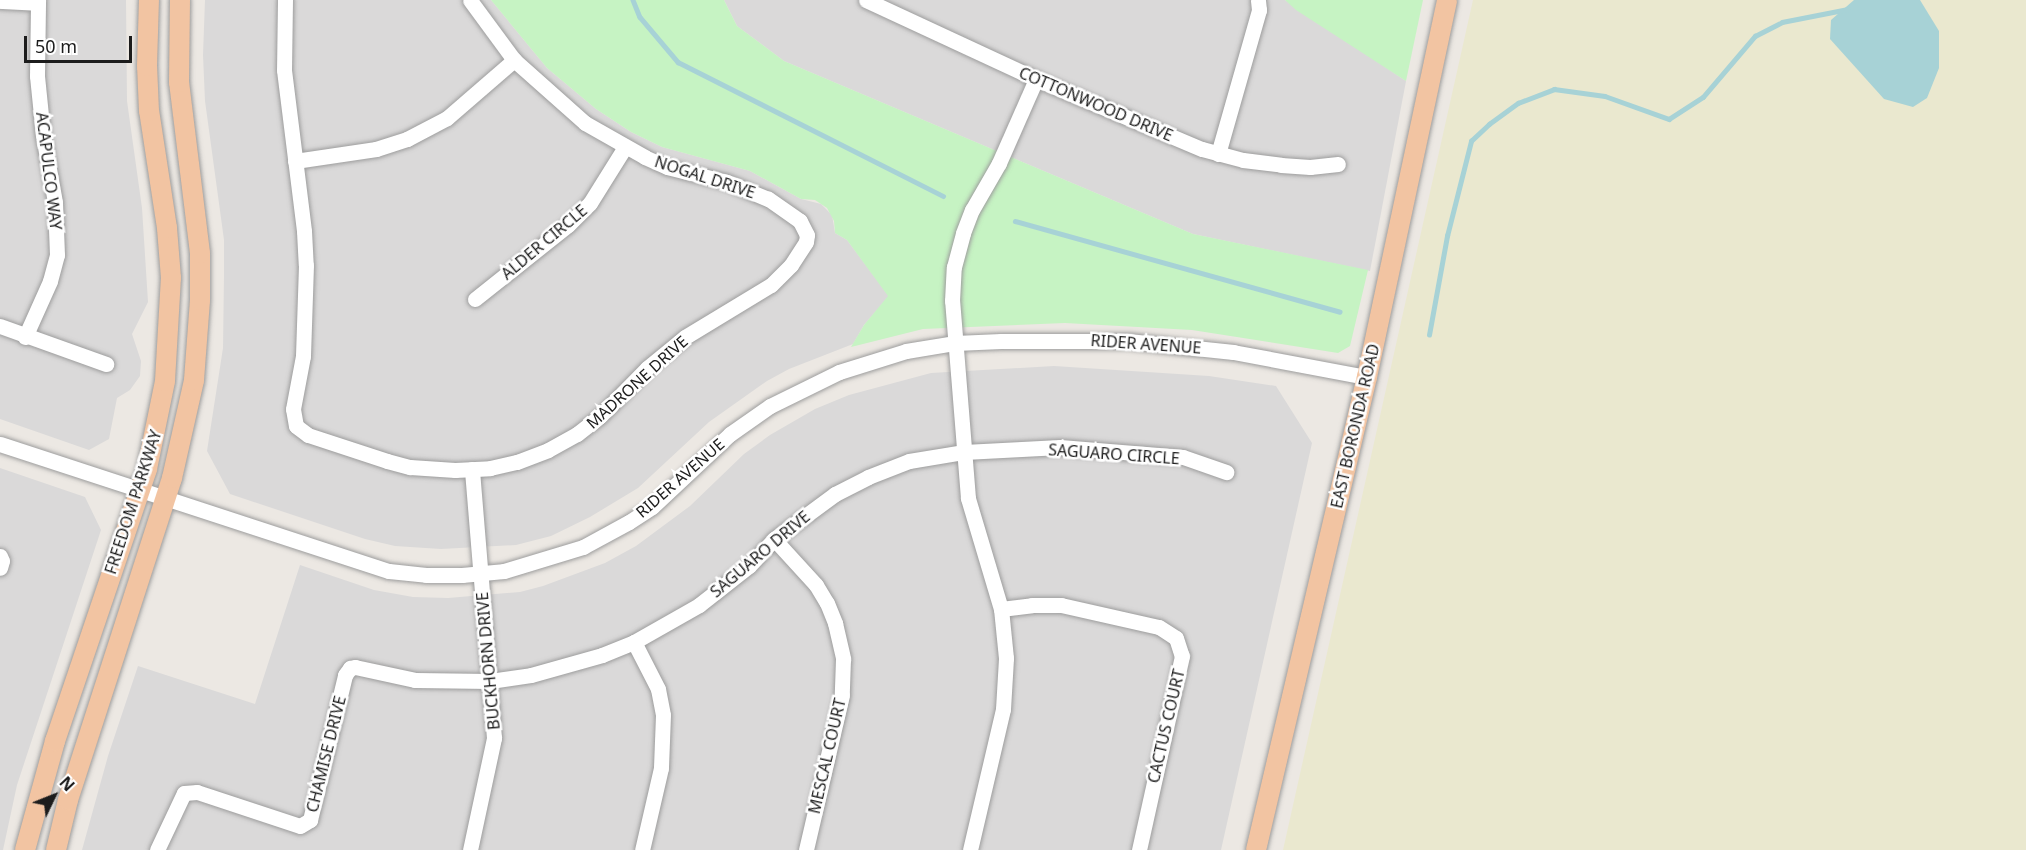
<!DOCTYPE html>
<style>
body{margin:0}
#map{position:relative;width:2026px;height:850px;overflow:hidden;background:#ece8e3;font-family:"Noto Sans",sans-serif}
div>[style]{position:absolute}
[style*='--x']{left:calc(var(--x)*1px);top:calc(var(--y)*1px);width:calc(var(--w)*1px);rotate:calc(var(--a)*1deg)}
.residential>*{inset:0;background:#dad9d9}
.farmland>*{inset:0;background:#eae8cf}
.park>*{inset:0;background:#c6f3c3}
.water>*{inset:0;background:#a7d2d6}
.stream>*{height:4.5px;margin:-2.25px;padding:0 2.25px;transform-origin:2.25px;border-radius:2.25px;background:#a7d2d6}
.roads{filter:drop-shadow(0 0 2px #9d9d9d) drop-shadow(0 0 2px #9d9d9d)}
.minor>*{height:15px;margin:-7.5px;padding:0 7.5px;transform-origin:7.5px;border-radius:7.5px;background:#fff}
.major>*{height:20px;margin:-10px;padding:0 10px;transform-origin:10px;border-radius:10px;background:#f2c4a2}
span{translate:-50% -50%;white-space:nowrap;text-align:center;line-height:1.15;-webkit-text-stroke:5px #fff;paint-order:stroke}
.street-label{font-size:16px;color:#1c1c1c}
.north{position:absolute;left:24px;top:766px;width:60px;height:60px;-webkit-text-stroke:4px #fff;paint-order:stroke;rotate:47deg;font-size:16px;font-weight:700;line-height:24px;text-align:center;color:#1c1c1c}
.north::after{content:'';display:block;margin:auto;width:21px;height:27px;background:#1c1c1c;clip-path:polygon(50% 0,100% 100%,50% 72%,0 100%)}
.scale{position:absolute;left:24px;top:36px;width:108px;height:27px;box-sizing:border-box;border:3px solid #1c1c1c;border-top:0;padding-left:8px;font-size:18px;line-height:21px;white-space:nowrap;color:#1c1c1c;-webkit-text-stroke:4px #fff;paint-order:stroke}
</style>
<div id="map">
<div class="residential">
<i style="clip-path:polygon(0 0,126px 0,127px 101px,142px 208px,148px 302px,132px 334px,141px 361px,140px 376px,130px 390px,117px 398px,109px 439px,89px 450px,0 419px)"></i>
<i style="clip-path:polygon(205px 0,491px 0,547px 68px,596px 109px,631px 132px,662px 147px,750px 171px,801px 199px,821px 204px,832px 215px,835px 233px,847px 240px,889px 296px,864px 325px,853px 344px,789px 369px,767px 381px,709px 422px,638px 488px,590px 517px,551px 536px,516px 545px,441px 549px,395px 546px,365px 539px,230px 494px,207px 451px,223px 348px,224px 275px,224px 240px,205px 101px,203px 55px)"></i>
<i style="clip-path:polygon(724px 0,1285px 0,1406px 81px,1370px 271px,1193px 234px,784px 61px,737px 26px)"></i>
<i style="clip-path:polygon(1054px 366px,1209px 376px,1276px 386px,1312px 443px,1221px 850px,82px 850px,108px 756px,138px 666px,255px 704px,300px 565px,374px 590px,413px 597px,448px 598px,520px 592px,543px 586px,605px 563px,636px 546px,690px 506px,744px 454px,770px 435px,815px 409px,849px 395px,931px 373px)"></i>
<i style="clip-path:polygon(0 468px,85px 497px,101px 530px,17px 785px,3px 850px,0 850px)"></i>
</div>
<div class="farmland">
<i style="clip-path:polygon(1473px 0,2026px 0,2026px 850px,1283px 850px)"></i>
</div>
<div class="park">
<i style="clip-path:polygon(491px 0,724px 0,737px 26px,784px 61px,1193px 234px,1368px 270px,1350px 346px,1338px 353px,1192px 330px,1065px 323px,923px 329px,851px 347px,864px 325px,888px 296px,847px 240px,835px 233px,834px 221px,827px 208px,815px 200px,801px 199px,750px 171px,662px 147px,631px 132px,596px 109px,547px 68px)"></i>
<i style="clip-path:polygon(1285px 0,1423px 0,1406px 81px,1296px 10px)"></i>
</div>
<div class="water">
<i style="clip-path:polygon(1854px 0,1920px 0,1939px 31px,1939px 68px,1927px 98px,1913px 107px,1884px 99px,1830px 39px,1831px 20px)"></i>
</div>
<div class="stream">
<i style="--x:633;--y:0;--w:18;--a:68"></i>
<i style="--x:640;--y:17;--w:59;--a:49.8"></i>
<i style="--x:678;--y:62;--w:297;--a:26.8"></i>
<i style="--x:1015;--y:221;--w:337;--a:15.6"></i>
<i style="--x:1429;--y:335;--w:101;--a:-79.7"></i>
<i style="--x:1447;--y:236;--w:98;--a:-75.8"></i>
<i style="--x:1471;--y:141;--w:25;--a:-43"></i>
<i style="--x:1489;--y:124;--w:36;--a:-36"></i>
<i style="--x:1518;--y:103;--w:39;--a:-21"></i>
<i style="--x:1554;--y:89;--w:51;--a:7.8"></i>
<i style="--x:1605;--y:96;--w:68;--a:19.8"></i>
<i style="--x:1669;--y:119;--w:40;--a:-32.9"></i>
<i style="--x:1703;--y:97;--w:80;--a:-49.6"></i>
<i style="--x:1755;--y:36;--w:30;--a:-27"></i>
<i style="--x:1782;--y:22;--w:67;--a:-11.1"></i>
</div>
<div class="roads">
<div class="minor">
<i style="--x:285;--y:0;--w:70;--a:90.8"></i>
<i style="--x:284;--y:70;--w:162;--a:82.9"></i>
<i style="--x:304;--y:231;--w:34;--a:87"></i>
<i style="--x:306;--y:265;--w:91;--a:91.9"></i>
<i style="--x:303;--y:356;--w:54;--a:100.7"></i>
<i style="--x:293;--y:409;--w:17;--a:80"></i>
<i style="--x:296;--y:426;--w:15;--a:37"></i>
<i style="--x:308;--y:435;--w:83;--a:18.2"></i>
<i style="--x:387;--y:461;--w:24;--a:15"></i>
<i style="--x:410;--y:467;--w:45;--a:3.8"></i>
<i style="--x:455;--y:470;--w:35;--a:-3"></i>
<i style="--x:490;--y:468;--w:28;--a:-13"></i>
<i style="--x:517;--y:462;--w:33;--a:-21"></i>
<i style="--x:548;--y:450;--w:33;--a:-29"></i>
<i style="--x:577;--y:434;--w:29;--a:-38"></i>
<i style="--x:600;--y:416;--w:67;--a:-45.6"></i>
<i style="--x:647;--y:368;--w:49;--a:-39.2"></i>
<i style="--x:685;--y:337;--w:100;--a:-31.2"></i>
<i style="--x:771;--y:285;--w:28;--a:-45"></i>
<i style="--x:791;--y:265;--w:27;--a:-57"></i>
<i style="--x:806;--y:242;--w:7;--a:-82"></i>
<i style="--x:807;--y:235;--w:16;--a:-117"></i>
<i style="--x:800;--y:221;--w:39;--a:-145"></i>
<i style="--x:768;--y:199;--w:44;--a:-157.5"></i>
<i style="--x:727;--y:182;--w:62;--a:-166"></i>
<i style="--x:667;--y:167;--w:24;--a:-156"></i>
<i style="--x:645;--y:157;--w:69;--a:-150.5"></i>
<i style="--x:585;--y:123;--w:95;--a:-138.4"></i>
<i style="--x:514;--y:60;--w:74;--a:-126.3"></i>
<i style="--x:866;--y:0;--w:187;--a:24.9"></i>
<i style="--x:1036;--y:79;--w:180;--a:22.9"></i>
<i style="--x:1202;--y:149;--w:42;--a:15"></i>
<i style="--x:1243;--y:160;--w:38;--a:7"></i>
<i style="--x:1281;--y:165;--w:29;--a:4"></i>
<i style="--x:1310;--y:167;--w:28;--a:-6"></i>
<i style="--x:0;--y:1;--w:38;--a:3"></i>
<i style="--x:1218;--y:154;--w:150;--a:-74.1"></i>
<i style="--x:1259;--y:10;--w:10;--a:-96"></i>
<i style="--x:295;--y:161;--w:82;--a:-8.4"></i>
<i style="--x:376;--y:149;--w:33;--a:-18"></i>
<i style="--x:407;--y:139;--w:45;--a:-27.7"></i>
<i style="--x:447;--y:118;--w:89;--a:-40.9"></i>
<i style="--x:475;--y:299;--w:119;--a:-38.5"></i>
<i style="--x:568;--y:225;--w:31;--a:-45"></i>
<i style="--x:590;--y:203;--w:66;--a:-58"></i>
<i style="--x:0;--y:326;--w:113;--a:19.7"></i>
<i style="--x:25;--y:337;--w:61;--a:-65.9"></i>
<i style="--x:50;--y:281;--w:27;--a:-75"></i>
<i style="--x:57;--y:255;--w:53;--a:-92.2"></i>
<i style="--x:55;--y:202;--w:68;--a:-100.2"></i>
<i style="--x:43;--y:135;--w:59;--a:-95.8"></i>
<i style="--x:37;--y:76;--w:76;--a:-89.2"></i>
<i style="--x:0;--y:444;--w:409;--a:18.1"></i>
<i style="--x:389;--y:571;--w:37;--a:6"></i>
<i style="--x:426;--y:575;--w:36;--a:0"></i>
<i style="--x:462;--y:575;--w:42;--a:-5.4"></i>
<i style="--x:504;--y:571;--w:83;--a:-16.9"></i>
<i style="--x:583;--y:547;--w:52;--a:-28.5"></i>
<i style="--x:629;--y:522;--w:27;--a:-33"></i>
<i style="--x:652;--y:507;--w:107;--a:-43.1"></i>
<i style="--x:730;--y:434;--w:49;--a:-35"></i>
<i style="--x:770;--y:406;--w:77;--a:-26.2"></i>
<i style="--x:839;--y:372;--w:70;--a:-17.4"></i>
<i style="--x:906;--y:351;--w:50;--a:-9.3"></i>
<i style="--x:955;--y:343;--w:46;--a:-2.5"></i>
<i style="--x:1001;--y:341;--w:127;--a:0"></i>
<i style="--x:1128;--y:341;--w:106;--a:6"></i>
<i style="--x:1233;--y:352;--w:136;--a:10.6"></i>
<i style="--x:774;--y:539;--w:62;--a:47.6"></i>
<i style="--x:816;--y:585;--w:21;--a:59"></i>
<i style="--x:827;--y:603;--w:22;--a:68"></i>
<i style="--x:835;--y:623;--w:37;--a:77"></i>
<i style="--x:843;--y:659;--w:36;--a:92"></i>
<i style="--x:842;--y:695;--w:159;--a:103.1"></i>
<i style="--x:0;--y:556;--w:5;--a:68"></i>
<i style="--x:2;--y:561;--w:7;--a:106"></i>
<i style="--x:1001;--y:609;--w:31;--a:-7"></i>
<i style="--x:1032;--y:605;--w:29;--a:0"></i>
<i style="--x:1061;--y:605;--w:100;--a:12.7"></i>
<i style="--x:1159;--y:627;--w:20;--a:33"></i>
<i style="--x:1176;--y:638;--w:19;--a:72"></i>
<i style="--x:1182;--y:656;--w:199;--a:102.5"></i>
<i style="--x:634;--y:642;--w:53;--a:62.9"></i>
<i style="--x:658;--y:689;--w:26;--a:79"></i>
<i style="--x:663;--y:715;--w:53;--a:92.2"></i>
<i style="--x:661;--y:768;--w:84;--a:103"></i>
<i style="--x:157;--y:850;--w:63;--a:-64.7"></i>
<i style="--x:184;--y:793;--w:13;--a:-4"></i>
<i style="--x:197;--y:792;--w:108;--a:18.3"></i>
<i style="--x:300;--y:826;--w:12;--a:-31"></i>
<i style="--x:310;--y:820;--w:149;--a:-76.4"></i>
<i style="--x:345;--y:675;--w:9;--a:-54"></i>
<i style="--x:350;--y:668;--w:5;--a:-11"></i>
<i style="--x:355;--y:667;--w:61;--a:12.2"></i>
<i style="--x:415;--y:680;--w:75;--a:0.8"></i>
<i style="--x:490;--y:681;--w:41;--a:-8.3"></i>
<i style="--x:531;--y:675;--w:74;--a:-15.7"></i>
<i style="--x:602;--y:655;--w:35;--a:-22"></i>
<i style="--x:634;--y:642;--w:75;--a:-29.6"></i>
<i style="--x:699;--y:605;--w:63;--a:-38"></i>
<i style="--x:749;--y:566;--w:37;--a:-47"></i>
<i style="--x:774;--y:539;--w:76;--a:-36.4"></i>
<i style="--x:835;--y:494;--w:37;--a:-27"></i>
<i style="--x:868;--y:477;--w:44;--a:-21.3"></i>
<i style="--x:909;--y:461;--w:56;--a:-9.3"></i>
<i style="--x:964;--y:452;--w:96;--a:-3"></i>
<i style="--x:1060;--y:447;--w:123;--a:4.6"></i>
<i style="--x:1183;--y:457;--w:46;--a:19.2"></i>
<i style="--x:470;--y:850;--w:115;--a:-77.9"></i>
<i style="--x:494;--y:738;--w:270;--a:-94.7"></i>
<i style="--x:970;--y:850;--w:145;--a:-76.8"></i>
<i style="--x:1003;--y:709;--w:51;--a:-86.6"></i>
<i style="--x:1006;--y:658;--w:49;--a:-95.8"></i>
<i style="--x:1001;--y:609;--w:116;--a:-106.6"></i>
<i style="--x:968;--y:498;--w:198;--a:-94.6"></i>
<i style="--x:952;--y:301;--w:34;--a:-87"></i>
<i style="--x:954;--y:267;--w:35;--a:-75"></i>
<i style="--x:963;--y:233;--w:25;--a:-69"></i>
<i style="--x:972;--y:210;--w:54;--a:-60.1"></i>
<i style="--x:999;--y:163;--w:92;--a:-66.2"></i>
</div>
<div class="major">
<i style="--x:25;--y:850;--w:113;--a:-74.6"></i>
<i style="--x:55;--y:741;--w:287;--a:-71.3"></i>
<i style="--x:147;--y:469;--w:90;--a:-78.4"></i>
<i style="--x:165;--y:381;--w:103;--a:-86.7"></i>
<i style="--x:171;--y:278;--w:50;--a:-94.6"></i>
<i style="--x:167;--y:228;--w:118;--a:-98.7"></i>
<i style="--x:149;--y:111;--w:45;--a:-92.5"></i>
<i style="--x:147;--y:66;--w:66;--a:-88.3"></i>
<i style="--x:56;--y:850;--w:51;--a:-76.5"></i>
<i style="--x:68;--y:800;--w:338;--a:-72.1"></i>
<i style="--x:172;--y:478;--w:100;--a:-77.3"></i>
<i style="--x:194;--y:380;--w:80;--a:-85.7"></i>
<i style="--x:200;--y:300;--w:47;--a:-90"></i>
<i style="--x:200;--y:253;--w:172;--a:-97"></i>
<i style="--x:179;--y:82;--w:82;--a:-89.3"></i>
<i style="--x:1256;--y:850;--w:486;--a:-76.8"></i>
<i style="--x:1367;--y:377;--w:385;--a:-78"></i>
</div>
</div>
<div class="street-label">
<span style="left:1096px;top:104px;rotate:23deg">COTTONWOOD DRIVE</span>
<span style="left:49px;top:171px;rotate:83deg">ACAPULCO WAY</span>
<span style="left:705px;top:177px;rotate:18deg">NOGAL DRIVE</span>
<span style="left:544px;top:242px;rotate:-40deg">ALDER CIRCLE</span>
<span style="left:1146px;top:344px;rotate:4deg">RIDER AVENUE</span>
<span style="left:637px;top:382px;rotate:-42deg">MADRONE DRIVE</span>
<span style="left:1355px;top:426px;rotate:-77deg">EAST BORONDA ROAD</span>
<span style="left:1114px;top:454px;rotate:4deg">SAGUARO CIRCLE</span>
<span style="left:680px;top:478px;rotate:-41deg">RIDER AVENUE</span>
<span style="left:133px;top:502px;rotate:-72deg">FREEDOM PARKWAY</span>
<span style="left:760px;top:554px;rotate:-40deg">SAGUARO DRIVE</span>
<span style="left:488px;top:661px;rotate:-95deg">BUCKHORN DRIVE</span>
<span style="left:1166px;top:726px;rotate:-77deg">CACTUS COURT</span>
<span style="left:326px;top:754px;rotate:-76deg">CHAMISE DRIVE</span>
<span style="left:827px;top:756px;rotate:-77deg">MESCAL COURT</span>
</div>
<div class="north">N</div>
<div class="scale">50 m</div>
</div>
